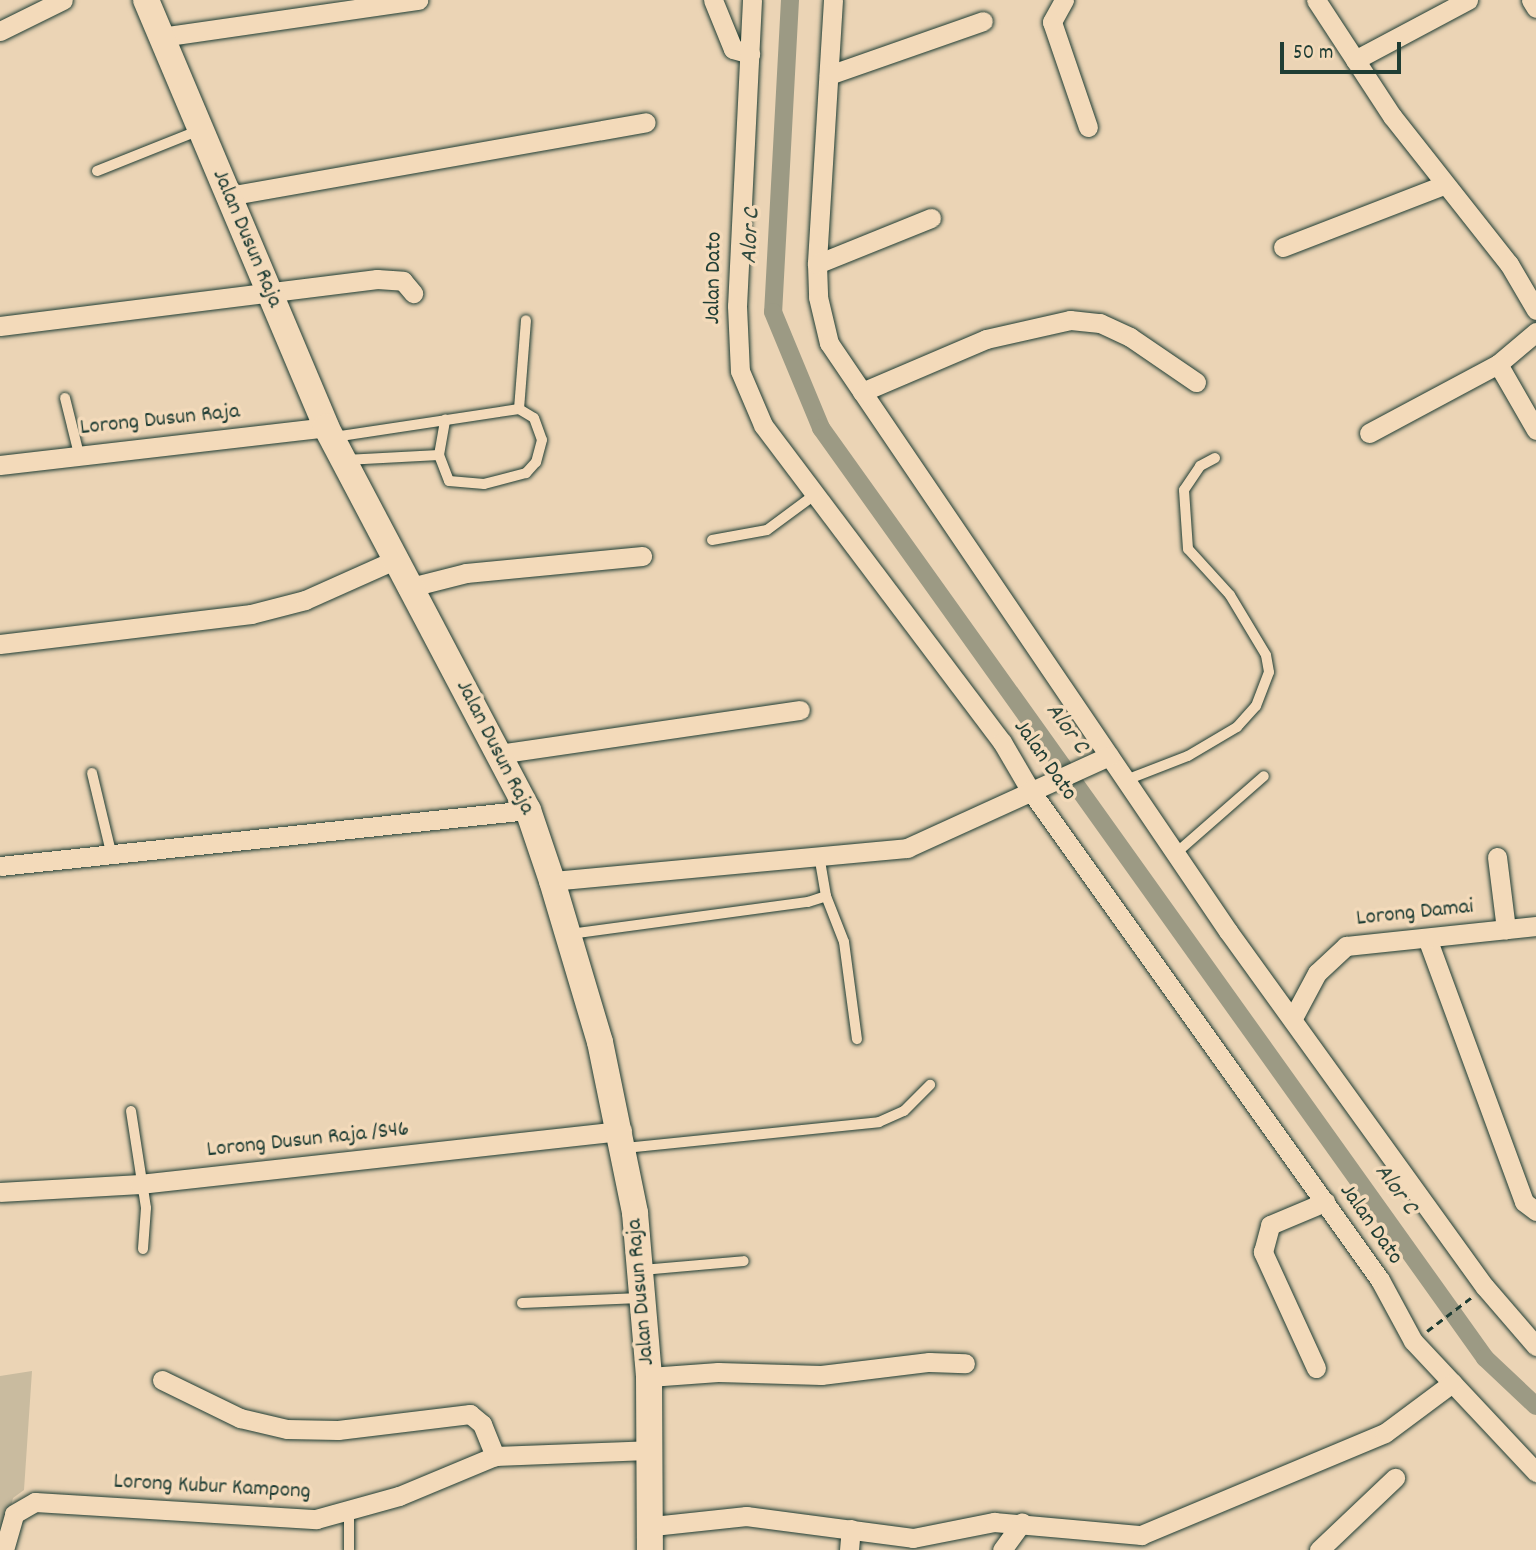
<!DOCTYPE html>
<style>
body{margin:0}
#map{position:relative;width:1536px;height:1550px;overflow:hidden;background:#ebd4b5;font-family:Dekko,sans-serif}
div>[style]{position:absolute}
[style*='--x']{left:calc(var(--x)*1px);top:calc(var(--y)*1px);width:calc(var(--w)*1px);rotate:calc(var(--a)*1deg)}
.green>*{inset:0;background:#c9bb9f}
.canal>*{height:18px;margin:-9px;padding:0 9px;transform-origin:9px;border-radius:9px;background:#9c9a84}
.path>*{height:2.5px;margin-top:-1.25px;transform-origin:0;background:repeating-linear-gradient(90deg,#1f3d34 0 7px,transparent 0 12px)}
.roads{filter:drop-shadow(0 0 2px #1f3d34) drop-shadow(0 0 2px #1f3d34)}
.service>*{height:10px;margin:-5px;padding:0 5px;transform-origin:5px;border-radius:5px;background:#f3daba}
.minor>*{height:19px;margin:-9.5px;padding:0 9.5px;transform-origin:9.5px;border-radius:9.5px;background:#f3daba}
.secondary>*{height:26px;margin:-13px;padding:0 13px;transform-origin:13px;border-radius:13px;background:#f3daba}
span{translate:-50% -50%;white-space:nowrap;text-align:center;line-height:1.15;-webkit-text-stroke:7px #f3daba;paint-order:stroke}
.street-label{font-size:23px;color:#1f3d34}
.water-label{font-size:24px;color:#324b40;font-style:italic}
.scale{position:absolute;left:1280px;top:42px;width:121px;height:32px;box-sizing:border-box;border:4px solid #1f3d34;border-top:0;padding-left:9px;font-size:21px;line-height:24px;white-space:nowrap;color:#1f3d34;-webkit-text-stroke:5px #f3daba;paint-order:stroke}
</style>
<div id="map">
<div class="green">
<i style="clip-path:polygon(32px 1371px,24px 1490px,13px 1498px,0 1550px,0 1376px)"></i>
</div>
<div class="canal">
<i style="--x:790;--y:0;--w:312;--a:93.1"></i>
<i style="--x:773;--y:312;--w:126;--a:67.5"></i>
<i style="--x:821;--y:428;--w:1143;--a:54.47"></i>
<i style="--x:1485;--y:1358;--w:70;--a:43.3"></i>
</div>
<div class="path">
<i style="--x:1427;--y:1331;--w:56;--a:-37.1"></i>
</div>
<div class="roads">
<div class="service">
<i style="--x:97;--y:171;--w:111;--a:-21.7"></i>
<i style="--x:65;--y:398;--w:58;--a:76"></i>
<i style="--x:519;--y:409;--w:89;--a:-85.5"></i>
<i style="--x:334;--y:437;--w:187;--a:-8.6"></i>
<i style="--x:519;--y:409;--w:17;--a:31"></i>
<i style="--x:534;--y:418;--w:23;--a:70"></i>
<i style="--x:542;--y:440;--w:23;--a:105"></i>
<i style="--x:536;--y:462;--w:15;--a:132"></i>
<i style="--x:526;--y:473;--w:43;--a:165.3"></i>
<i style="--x:484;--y:484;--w:35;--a:-175"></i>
<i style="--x:449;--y:481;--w:28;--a:-111"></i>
<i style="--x:439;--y:455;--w:94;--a:177"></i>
<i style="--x:439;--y:455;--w:36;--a:-80"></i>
<i style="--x:712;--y:540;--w:56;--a:-10.3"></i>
<i style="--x:767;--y:530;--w:62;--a:-36.5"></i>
<i style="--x:92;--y:773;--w:81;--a:76.5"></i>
<i style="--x:1126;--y:780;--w:66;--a:-21.2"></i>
<i style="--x:1188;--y:756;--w:57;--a:-30.6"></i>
<i style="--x:1237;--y:727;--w:28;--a:-48"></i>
<i style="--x:1256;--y:706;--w:36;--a:-69"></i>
<i style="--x:1269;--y:672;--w:17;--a:-100"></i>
<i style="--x:1266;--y:655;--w:70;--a:-121"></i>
<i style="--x:1230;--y:595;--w:62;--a:-132.4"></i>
<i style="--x:1188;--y:549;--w:59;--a:-93.9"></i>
<i style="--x:1184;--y:490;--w:29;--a:-56"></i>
<i style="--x:1200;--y:466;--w:17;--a:-28"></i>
<i style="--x:1175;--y:854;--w:118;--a:-41.2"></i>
<i style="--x:826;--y:896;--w:49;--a:68.6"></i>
<i style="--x:844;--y:942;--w:98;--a:82.4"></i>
<i style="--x:570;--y:934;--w:240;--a:-7.7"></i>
<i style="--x:808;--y:902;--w:19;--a:-18"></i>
<i style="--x:826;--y:896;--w:42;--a:-99.7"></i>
<i style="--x:131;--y:1111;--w:98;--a:81.2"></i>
<i style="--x:146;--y:1208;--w:41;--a:94.2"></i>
<i style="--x:625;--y:1148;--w:255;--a:-5.8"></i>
<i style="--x:879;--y:1122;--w:27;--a:-24"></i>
<i style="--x:904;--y:1111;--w:37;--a:-45"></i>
<i style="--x:642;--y:1270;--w:102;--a:-5"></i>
<i style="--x:522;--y:1303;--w:118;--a:-2.4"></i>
<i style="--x:349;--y:1550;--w:38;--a:-90"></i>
</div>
<div class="minor">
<i style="--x:713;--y:0;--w:53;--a:67.8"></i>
<i style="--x:733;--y:49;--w:18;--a:16"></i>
<i style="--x:752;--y:0;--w:306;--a:92.8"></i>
<i style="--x:737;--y:306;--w:65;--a:87.4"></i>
<i style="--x:740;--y:371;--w:59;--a:66.9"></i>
<i style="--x:763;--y:425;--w:397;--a:53"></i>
<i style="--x:1002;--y:742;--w:56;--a:59.7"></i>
<i style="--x:1030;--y:790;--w:602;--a:54.46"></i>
<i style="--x:1380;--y:1280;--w:69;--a:61.6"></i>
<i style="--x:1413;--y:1341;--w:180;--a:46.8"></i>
<i style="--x:833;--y:0;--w:264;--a:93.5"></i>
<i style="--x:817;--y:264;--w:33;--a:88"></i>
<i style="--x:818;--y:297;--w:47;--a:76.6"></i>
<i style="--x:829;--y:343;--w:711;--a:55.84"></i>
<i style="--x:1228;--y:931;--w:439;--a:54.2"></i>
<i style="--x:1485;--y:1287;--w:78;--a:49.2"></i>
<i style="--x:1064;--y:0;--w:25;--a:119"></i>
<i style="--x:1052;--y:22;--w:111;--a:71.1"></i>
<i style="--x:1316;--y:0;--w:139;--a:56.8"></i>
<i style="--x:1392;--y:116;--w:189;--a:51.7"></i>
<i style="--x:1509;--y:264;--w:53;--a:59.6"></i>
<i style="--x:1531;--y:0;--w:9;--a:58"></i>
<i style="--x:0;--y:31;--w:70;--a:-26.2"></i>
<i style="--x:161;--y:37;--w:260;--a:-8.2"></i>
<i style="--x:1355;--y:60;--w:128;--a:-28"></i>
<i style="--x:829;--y:75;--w:163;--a:-19.3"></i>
<i style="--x:228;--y:196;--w:424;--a:-10"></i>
<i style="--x:1283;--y:247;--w:173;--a:-21.1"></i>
<i style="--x:817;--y:264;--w:123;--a:-22"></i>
<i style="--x:0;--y:326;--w:380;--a:-7.1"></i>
<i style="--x:377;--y:279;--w:26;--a:4"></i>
<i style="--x:403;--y:281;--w:16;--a:50"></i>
<i style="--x:1536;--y:332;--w:50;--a:139.9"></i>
<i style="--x:1498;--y:364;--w:76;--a:60.1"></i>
<i style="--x:862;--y:392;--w:135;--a:-23.1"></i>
<i style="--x:986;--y:339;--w:86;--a:-12.7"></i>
<i style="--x:1070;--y:320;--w:30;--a:6"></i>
<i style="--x:1100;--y:323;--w:33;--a:25"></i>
<i style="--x:1130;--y:337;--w:80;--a:34.3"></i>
<i style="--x:1369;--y:433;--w:146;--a:-28.1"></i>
<i style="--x:0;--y:465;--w:328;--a:-6.6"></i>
<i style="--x:407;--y:588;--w:61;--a:-14.3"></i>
<i style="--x:466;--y:573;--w:177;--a:-5.5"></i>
<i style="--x:0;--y:644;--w:253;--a:-6.8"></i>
<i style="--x:251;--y:614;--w:56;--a:-14.5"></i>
<i style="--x:305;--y:600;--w:95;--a:-24.1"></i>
<i style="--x:498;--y:754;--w:305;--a:-8.3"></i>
<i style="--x:1497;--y:857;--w:73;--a:82.9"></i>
<i style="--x:0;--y:866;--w:531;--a:-6.05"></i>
<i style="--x:552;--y:881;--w:357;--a:-5.3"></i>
<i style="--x:907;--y:848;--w:222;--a:-24.5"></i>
<i style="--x:1427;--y:938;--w:281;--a:69.8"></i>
<i style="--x:1524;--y:1202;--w:15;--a:37"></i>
<i style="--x:1294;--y:1016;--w:49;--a:-61.9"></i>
<i style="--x:1317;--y:973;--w:40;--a:-43"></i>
<i style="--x:1346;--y:946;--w:191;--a:-6"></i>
<i style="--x:0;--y:1192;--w:140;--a:-3.3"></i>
<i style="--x:140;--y:1184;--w:485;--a:-6.3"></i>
<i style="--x:1316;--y:1368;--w:128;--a:-114.6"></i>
<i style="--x:1263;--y:1252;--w:28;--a:-75"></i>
<i style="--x:1270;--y:1225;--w:60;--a:-22.7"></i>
<i style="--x:649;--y:1377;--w:69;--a:-4.1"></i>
<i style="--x:718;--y:1372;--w:103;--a:1.7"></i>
<i style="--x:821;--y:1375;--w:109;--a:-6.9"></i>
<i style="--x:929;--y:1362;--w:36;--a:2"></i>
<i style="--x:162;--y:1380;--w:87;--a:26"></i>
<i style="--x:240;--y:1418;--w:48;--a:13.2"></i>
<i style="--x:287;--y:1429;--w:51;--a:1.1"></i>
<i style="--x:338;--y:1430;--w:133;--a:-6.9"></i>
<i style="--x:470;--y:1414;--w:16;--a:40"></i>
<i style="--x:482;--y:1424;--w:35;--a:68"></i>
<i style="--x:653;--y:1526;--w:94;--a:-6.1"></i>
<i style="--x:746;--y:1516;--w:168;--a:7.5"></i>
<i style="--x:913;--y:1538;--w:83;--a:-11.2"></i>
<i style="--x:994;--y:1522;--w:148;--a:5.1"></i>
<i style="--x:1141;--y:1535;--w:264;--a:-22.7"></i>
<i style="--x:1385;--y:1433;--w:84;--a:-36.7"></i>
<i style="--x:4;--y:1550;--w:37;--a:-74"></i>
<i style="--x:14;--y:1514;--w:24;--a:-30"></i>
<i style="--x:35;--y:1502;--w:282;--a:3.5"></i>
<i style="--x:316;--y:1519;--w:86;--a:-15.5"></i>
<i style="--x:399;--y:1496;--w:104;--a:-22.6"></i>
<i style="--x:495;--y:1456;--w:153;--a:-2.2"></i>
<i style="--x:849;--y:1550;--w:21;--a:-85"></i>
<i style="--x:1002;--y:1550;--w:34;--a:-54"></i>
<i style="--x:1319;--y:1550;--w:105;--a:-43.5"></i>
</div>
<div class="secondary">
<i style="--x:146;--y:0;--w:463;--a:67.1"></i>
<i style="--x:326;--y:427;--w:433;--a:62.2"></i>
<i style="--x:528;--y:810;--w:75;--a:71.3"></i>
<i style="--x:552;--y:881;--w:168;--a:73.4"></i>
<i style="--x:600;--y:1042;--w:175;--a:78.4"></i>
<i style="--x:635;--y:1213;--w:165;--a:85.1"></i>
<i style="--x:649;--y:1377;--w:173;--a:89.7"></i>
</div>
</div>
<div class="street-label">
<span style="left:246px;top:239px;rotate:67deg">Jalan Dusun Raja</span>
<span style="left:715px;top:278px;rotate:-89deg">Jalan Dato</span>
<span style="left:160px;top:421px;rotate:-6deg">Lorong Dusun Raja</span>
<span style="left:494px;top:748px;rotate:63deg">Jalan Dusun Raja</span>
<span style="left:1044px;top:761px;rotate:55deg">Jalan Dato</span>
<span style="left:1415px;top:914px;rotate:-6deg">Lorong Damai</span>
<span style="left:308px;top:1141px;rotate:-6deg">Lorong Dusun Raja /S46</span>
<span style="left:1370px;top:1225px;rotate:55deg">Jalan Dato</span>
<span style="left:642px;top:1292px;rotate:-95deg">Jalan Dusun Raja</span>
<span style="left:212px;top:1488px;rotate:3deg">Lorong Kubur Kampong</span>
</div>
<div class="water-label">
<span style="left:752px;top:236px;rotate:-87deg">Alor C</span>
<span style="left:1066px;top:729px;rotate:54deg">Alor C</span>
<span style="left:1395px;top:1190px;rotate:54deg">Alor C</span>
</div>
<div class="scale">50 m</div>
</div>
